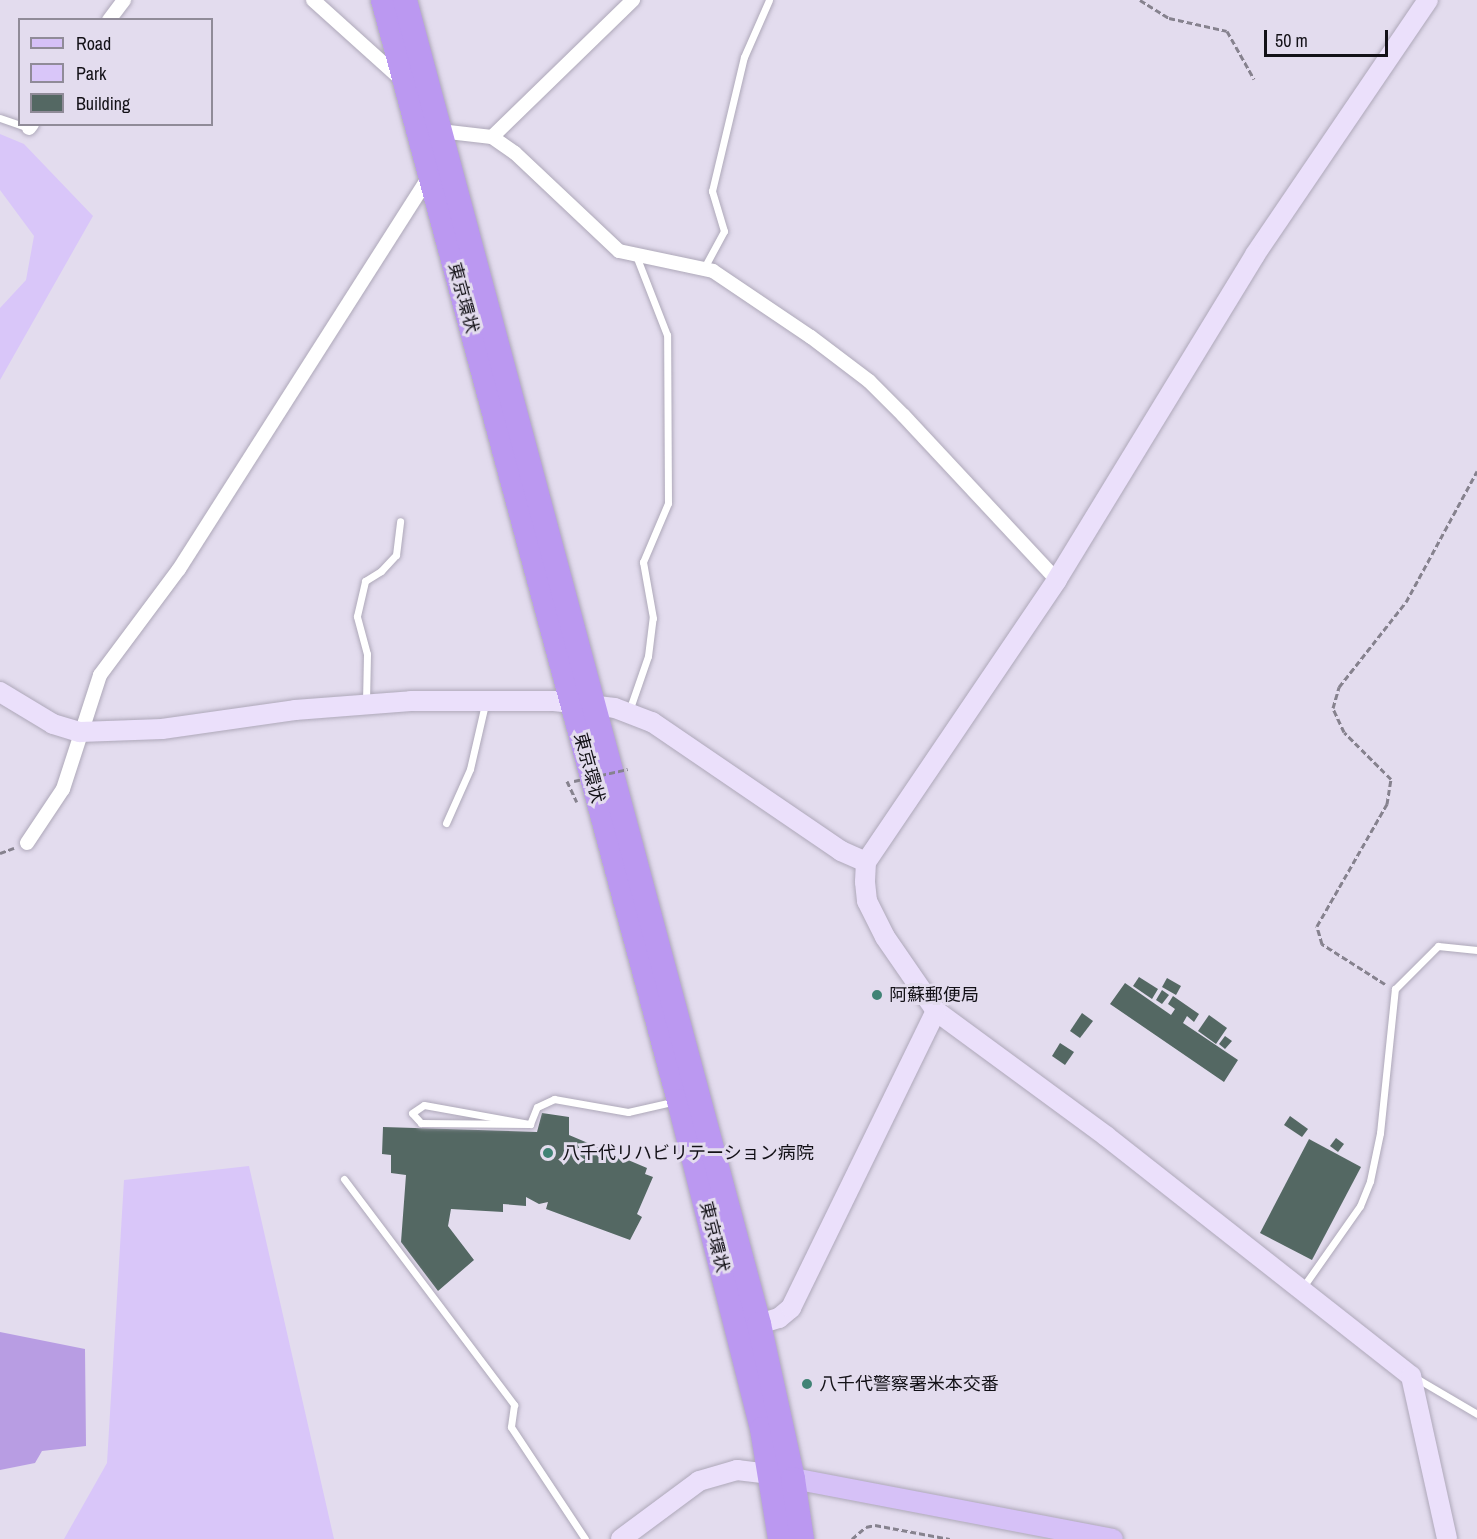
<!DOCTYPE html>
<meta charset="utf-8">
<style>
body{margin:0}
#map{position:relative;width:1477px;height:1539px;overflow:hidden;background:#e3dcee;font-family:"Archivo Narrow","Noto Sans JP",sans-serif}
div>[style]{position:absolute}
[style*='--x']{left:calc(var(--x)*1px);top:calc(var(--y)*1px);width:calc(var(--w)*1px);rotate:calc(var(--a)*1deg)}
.green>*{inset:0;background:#d9c6f9}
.forest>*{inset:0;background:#b89de3}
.building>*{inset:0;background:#546863}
.path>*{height:3px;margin-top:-1.5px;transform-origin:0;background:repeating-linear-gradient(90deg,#86828e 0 6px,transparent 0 9px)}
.roads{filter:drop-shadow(0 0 2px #aea8b9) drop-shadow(0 0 2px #aea8b9)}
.lane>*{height:7px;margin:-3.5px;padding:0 3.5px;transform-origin:3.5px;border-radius:3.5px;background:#fff}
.street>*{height:14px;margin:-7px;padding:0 7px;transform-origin:7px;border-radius:7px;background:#fff}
.secondary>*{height:20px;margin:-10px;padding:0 10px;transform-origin:10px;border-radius:10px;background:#ebe0fb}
.primary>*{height:21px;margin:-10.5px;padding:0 10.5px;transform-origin:10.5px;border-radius:10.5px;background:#d6c1f7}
.highway>*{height:24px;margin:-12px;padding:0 12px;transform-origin:12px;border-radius:12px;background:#bb98f1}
.path-bridge>*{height:3px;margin-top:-1.5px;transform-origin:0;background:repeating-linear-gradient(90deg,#86828e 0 6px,transparent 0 9px)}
.dots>*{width:16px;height:16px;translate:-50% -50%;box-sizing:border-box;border:3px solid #e3dcee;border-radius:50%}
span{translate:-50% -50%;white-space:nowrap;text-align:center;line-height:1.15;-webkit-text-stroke:6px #e3dcee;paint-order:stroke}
.street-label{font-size:18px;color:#131117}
.poi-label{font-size:18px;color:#131117}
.left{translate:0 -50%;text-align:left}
.legend{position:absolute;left:18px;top:18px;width:195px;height:108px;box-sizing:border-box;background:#e3dcee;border:2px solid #908b98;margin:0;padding:8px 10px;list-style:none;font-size:18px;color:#131117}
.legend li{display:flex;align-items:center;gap:12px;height:30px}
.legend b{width:30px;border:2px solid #908b98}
.scale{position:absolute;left:1264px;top:30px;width:124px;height:27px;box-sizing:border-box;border:3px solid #131117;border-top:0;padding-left:8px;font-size:18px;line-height:21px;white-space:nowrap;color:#131117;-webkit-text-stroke:4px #e3dcee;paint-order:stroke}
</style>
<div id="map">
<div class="green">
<i style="clip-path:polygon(0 134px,24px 144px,93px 216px,0 380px,0 308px,26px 280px,34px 236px,0 190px)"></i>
<i style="clip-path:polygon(249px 1166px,334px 1539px,64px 1539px,107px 1463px,124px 1180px)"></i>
</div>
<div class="forest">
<i style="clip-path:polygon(0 1332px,85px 1349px,86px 1446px,42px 1451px,35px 1463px,0 1470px)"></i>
</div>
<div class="building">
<i style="clip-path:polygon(1139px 977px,1158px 989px,1152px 999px,1133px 986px)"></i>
<i style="clip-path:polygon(1167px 978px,1181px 986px,1176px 995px,1162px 987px)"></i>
<i style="clip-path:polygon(1125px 983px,1171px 1015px,1175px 1009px,1168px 1004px,1173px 996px,1199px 1014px,1194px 1022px,1187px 1016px,1183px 1023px,1238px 1060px,1224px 1082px,1110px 1004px)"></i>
<i style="clip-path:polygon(1162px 990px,1169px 995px,1162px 1004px,1156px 1000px)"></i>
<i style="clip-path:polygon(1082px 1013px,1093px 1021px,1080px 1038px,1070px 1031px)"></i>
<i style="clip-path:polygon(1209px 1015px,1227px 1028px,1216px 1044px,1198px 1031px)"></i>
<i style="clip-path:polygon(1225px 1036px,1232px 1041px,1225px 1049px,1219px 1044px)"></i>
<i style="clip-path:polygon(1060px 1043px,1074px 1052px,1065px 1065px,1052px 1056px)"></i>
<i style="clip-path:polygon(542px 1113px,569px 1117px,569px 1135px,647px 1168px,645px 1174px,653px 1177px,637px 1214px,642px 1217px,630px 1240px,546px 1209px,548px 1202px,539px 1204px,526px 1197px,526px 1206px,503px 1204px,503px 1212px,451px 1209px,448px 1226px,474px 1260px,438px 1291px,401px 1242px,406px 1175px,391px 1173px,391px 1155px,382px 1154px,383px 1127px,537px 1132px)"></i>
<i style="clip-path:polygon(1290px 1116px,1308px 1129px,1302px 1137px,1284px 1125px)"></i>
<i style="clip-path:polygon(1336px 1138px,1344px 1144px,1338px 1152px,1330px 1146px)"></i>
<i style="clip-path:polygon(1309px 1139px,1361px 1167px,1312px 1260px,1260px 1233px)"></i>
</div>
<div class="path">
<i style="--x:1140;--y:0;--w:34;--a:32"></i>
<i style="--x:1169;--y:18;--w:59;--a:12.6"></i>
<i style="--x:1227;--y:31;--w:55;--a:60.6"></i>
<i style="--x:567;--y:781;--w:23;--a:65"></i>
<i style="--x:0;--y:853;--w:15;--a:-20"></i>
<i style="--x:1385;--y:984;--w:75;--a:-147.6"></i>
<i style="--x:1322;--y:944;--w:19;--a:-106"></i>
<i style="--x:1317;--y:926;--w:141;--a:-60.2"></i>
<i style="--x:1387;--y:804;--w:25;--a:-81"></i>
<i style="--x:1391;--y:779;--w:66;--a:-135"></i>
<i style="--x:1344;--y:732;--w:26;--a:-115"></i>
<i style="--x:1333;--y:708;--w:22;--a:-74"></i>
<i style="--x:1339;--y:687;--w:108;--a:-51.8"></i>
<i style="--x:1406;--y:602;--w:149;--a:-61.5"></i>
<i style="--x:852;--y:1539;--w:18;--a:-41"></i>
<i style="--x:866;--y:1527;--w:9;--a:-13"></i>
<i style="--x:875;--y:1525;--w:76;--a:10.6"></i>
</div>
<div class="roads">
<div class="lane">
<i style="--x:0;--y:118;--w:31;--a:19"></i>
<i style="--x:704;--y:268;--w:42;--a:-61.6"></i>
<i style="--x:724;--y:231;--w:42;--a:-106.7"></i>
<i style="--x:712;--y:191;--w:138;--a:-76.6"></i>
<i style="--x:744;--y:57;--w:62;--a:-66.3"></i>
<i style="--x:366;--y:702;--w:48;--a:-88.8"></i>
<i style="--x:367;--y:654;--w:39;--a:-105"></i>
<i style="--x:357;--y:616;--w:36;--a:-77"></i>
<i style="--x:365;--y:581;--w:19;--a:-32"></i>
<i style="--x:381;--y:571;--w:22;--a:-47"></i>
<i style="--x:396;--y:555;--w:34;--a:-83"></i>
<i style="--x:629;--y:711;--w:58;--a:-70.9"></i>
<i style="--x:648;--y:656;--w:38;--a:-83"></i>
<i style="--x:653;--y:618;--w:57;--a:-100.1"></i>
<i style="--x:643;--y:562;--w:64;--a:-67"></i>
<i style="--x:668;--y:503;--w:168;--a:-90.3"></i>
<i style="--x:667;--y:335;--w:83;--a:-111.3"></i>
<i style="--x:446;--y:823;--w:59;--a:-66"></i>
<i style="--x:470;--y:769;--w:67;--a:-77"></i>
<i style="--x:424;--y:1105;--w:108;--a:10.2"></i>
<i style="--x:530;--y:1124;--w:109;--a:-179.5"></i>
<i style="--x:421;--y:1123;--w:13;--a:-132"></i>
<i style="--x:412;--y:1113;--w:14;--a:-34"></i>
<i style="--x:530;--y:1124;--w:18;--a:-68"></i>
<i style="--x:537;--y:1107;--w:19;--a:-25"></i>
<i style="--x:554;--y:1099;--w:75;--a:10"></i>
<i style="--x:628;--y:1112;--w:49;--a:-12.9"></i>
<i style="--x:344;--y:1179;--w:283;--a:53"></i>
<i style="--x:514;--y:1405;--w:22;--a:98"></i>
<i style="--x:511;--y:1427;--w:134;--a:56.5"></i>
<i style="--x:1303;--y:1287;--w:99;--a:-54.9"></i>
<i style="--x:1360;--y:1206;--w:27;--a:-68"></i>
<i style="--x:1370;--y:1181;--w:49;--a:-78.2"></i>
<i style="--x:1380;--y:1133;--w:145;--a:-84.1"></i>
<i style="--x:1395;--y:989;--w:61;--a:-45"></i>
<i style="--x:1438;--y:946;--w:39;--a:6"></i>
<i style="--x:1416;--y:1378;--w:71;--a:30.5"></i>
</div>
<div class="street">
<i style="--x:313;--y:0;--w:121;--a:42"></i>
<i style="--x:109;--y:20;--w:25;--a:-53"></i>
<i style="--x:29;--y:128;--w:5;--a:-53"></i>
<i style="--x:440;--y:131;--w:52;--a:6.6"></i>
<i style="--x:492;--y:137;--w:28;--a:35"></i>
<i style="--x:515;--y:153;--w:143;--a:43.3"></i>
<i style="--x:619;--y:251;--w:96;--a:12"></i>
<i style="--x:713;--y:271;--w:118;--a:34"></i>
<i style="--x:811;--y:337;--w:73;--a:37.2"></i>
<i style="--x:869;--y:381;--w:49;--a:45"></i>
<i style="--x:904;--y:416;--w:224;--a:47"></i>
<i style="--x:492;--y:137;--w:197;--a:-44.2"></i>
<i style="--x:27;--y:843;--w:65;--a:-56.3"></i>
<i style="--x:63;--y:789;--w:120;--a:-72"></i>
<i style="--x:100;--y:675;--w:132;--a:-53.3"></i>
<i style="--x:179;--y:569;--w:467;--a:-57.5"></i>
</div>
<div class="secondary">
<i style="--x:1428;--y:0;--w:308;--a:124.2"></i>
<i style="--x:1255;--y:255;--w:381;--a:121.4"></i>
<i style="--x:1057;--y:580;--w:341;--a:124.1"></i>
<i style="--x:866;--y:862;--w:20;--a:93"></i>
<i style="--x:865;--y:882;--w:19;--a:84"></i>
<i style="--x:867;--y:901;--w:40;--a:63.4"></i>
<i style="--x:885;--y:937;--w:90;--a:55.4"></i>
<i style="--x:936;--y:1011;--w:211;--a:36.3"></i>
<i style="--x:1106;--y:1136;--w:388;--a:38.2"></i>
<i style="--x:1411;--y:1376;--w:167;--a:77.5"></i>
<i style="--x:0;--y:692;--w:62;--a:31.1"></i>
<i style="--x:53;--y:724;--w:28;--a:17"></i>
<i style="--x:80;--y:732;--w:82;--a:-2.1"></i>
<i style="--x:162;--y:729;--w:134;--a:-8.1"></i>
<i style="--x:295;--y:710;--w:116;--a:-4.4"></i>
<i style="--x:411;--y:701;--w:143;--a:0"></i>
<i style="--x:554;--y:701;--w:61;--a:6.5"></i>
<i style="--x:615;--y:708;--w:40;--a:21"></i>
<i style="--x:652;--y:722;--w:229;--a:34.3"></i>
<i style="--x:841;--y:851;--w:27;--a:24"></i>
<i style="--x:759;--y:1324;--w:21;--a:-17"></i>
<i style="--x:779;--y:1318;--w:16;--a:-40"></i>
<i style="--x:791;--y:1308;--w:331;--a:-64"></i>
<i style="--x:621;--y:1539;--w:97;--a:-36.6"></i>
<i style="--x:699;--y:1481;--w:40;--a:-16"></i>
<i style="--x:737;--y:1470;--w:34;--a:7"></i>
</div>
<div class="primary">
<i style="--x:777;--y:1475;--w:341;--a:10.8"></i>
</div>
<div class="highway">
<i style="--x:383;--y:0;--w:1140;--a:74.95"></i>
<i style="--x:679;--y:1101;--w:338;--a:75.8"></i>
<i style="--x:762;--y:1429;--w:111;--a:80.7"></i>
<i style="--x:405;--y:0;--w:1371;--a:75.03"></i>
<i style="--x:759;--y:1324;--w:159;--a:77.6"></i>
<i style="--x:793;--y:1479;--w:61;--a:81.5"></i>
</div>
</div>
<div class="path-bridge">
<i style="--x:574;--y:781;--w:55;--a:-12.5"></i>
</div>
<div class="dots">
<i style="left:877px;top:995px;background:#408375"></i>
<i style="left:548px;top:1153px;background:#408375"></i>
<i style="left:807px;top:1384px;background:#408375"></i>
</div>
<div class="street-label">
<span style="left:463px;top:298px;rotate:75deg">東京環状</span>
<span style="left:589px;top:768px;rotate:75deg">東京環状</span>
<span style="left:714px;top:1237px;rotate:76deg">東京環状</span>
</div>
<div class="poi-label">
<span class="left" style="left:889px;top:995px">阿蘇郵便局</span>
<span class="left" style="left:562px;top:1153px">八千代リハビリテーション病院</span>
<span class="left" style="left:819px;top:1384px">八千代警察署米本交番</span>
</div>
<ul class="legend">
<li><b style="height:8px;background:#d6c1f7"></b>Road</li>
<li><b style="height:16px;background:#d9c6f9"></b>Park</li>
<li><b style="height:16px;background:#546863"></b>Building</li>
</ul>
<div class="scale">50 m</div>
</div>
